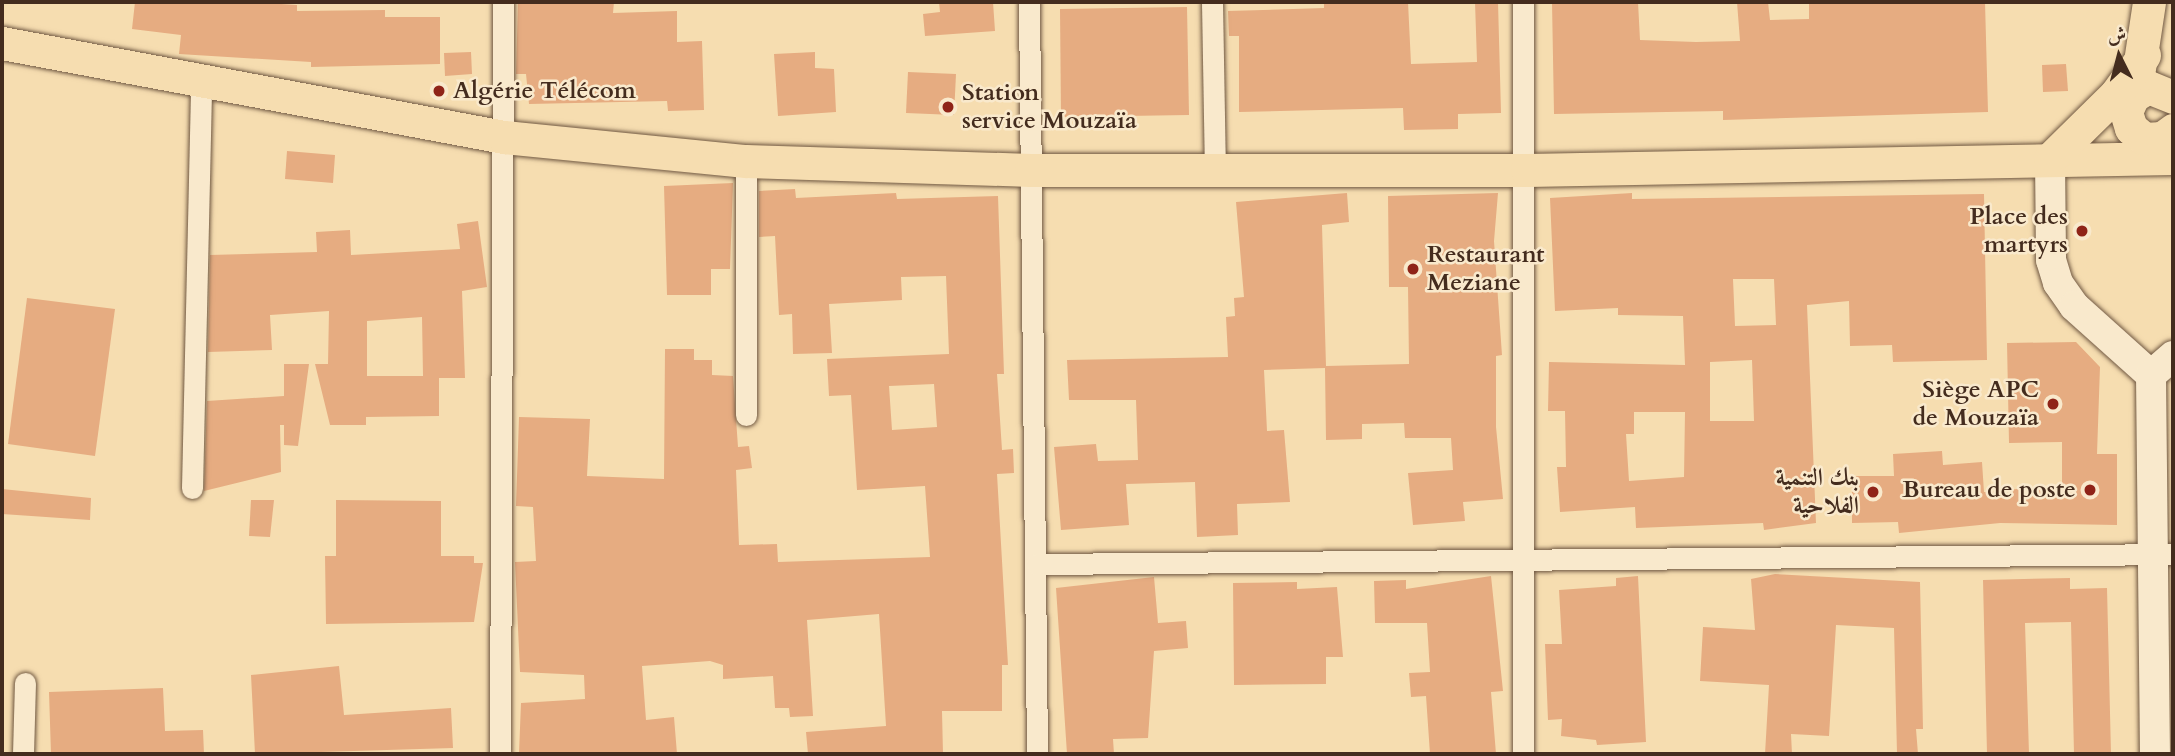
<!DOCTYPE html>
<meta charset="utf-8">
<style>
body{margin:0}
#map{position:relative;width:2175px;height:756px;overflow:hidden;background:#f6ddb0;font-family:Cardo,Amiri,serif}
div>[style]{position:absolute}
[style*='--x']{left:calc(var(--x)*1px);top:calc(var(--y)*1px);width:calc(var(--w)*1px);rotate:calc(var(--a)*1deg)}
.building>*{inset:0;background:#e6ac81}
.roads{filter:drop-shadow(0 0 2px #705842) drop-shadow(0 0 2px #705842)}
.street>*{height:21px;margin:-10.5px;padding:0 10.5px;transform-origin:10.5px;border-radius:10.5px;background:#f9e9cc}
.secondary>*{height:30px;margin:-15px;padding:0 15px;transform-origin:15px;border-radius:15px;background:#f9e9cc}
.primary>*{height:33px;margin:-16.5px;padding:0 16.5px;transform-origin:16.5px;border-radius:16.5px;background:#f6ddb0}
.dots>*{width:19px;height:19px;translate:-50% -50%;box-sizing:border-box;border:4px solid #f9e9cc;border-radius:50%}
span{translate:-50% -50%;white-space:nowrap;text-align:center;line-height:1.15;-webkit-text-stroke:5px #f9e9cc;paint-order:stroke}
.poi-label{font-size:24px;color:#442c1e;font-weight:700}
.left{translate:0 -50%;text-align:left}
.right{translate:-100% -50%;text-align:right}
.frame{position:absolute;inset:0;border:4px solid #442c1e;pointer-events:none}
.north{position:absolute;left:2084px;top:21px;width:70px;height:70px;-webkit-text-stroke:5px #f9e9cc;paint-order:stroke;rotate:354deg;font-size:19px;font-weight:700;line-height:28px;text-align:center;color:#442c1e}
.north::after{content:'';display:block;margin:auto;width:24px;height:32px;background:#442c1e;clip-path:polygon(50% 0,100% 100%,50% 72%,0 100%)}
</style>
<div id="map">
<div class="building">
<i style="clip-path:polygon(135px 2px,249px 2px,297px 5px,297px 11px,385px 10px,385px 17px,440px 17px,440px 64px,311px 67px,311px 62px,179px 54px,181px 35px,132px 29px)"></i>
<i style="clip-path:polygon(518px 2px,614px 2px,613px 13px,677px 11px,677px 42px,702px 41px,704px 110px,668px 111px,667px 101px,529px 104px,526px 74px,516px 74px)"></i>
<i style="clip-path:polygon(939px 2px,993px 2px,995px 31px,925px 36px,923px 14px,940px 12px)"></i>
<i style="clip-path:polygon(1324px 2px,1408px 2px,1411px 64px,1477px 62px,1475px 2px,1498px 2px,1501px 113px,1458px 114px,1458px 129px,1404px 130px,1403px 108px,1239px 112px,1239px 36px,1229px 36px,1228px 11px,1324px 8px)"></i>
<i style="clip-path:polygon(1552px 2px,1638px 2px,1640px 40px,1696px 42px,1740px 41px,1737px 2px,1768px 2px,1770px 20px,1809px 19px,1809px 2px,1985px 2px,1988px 112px,1723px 120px,1723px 111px,1554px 114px)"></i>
<i style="clip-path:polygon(1187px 7px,1189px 115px,1061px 117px,1060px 9px)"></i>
<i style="clip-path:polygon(471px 52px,472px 74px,445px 76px,444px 53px)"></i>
<i style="clip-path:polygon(815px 52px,815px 68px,834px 69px,836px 112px,778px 116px,774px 54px)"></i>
<i style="clip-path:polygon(2066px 64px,2068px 91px,2043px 92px,2042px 65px)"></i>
<i style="clip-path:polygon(908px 72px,956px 74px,954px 115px,906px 113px)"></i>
<i style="clip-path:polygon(287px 151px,335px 155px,333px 183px,285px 179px)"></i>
<i style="clip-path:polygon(733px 183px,730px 269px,711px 269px,711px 295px,667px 295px,664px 186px)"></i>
<i style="clip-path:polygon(evenodd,795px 189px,796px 198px,896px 193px,897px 199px,998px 196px,1004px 374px,997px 374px,1002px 450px,1013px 449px,1014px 473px,997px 474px,1008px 665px,1002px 665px,1002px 711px,942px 711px,943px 754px,808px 754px,806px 732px,886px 726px,879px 614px,807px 620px,813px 716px,790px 717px,789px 708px,775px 708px,773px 676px,723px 679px,723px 665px,710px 661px,642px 666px,646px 720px,674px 717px,677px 754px,519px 753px,521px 703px,585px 699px,584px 675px,520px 672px,515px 562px,536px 561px,533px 507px,516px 506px,519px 417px,590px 419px,587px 476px,664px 479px,665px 349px,694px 349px,694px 360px,712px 360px,712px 375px,733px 376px,738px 447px,749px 446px,752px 468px,736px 470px,739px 545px,777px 544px,778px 562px,930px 557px,925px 486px,857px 490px,851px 395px,829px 396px,827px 359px,949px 354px,946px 276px,901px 277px,902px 300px,829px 304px,832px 353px,793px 354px,792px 314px,779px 315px,775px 236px,759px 237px,759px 191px,795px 189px,934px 384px,937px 427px,892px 430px,889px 386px,934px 384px)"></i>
<i style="clip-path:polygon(1347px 193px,1349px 222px,1322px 225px,1326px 366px,1409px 364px,1408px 287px,1389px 287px,1388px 196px,1498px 193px,1494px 241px,1502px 355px,1496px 356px,1496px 427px,1503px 499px,1463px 502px,1465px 521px,1413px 525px,1408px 473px,1453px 470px,1451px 438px,1405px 438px,1404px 423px,1362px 424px,1362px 439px,1326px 440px,1325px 368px,1264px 370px,1267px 431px,1284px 430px,1290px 502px,1237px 504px,1238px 535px,1197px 537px,1195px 482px,1126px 484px,1129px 525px,1061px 530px,1054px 447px,1096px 444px,1098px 461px,1138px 460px,1136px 400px,1069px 400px,1067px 360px,1228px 357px,1226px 317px,1235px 316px,1234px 298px,1244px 297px,1236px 202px)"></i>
<i style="clip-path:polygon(evenodd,1632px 193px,1632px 199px,1984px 194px,1987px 360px,1893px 362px,1892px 345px,1850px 346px,1849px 301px,1807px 305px,1816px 523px,1764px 530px,1763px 523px,1636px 528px,1635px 507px,1560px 512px,1557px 467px,1566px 467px,1565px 411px,1548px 411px,1549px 362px,1685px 365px,1683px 316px,1618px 315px,1618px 308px,1555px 311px,1550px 198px,1632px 193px,1733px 279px,1774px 279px,1776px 325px,1735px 326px,1733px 279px,1632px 193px,1752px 360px,1754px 421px,1710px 421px,1710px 362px,1752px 360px,1632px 193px,1634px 412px,1685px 412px,1684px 477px,1629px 481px,1626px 434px,1634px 434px,1634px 412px)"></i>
<i style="clip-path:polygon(evenodd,478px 221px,487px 287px,462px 291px,465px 378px,439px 378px,439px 416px,366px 417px,366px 425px,330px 425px,315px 364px,328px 364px,329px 311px,270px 315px,272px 350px,208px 352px,210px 255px,317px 252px,316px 232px,350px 230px,351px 255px,460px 249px,457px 224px,478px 221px,422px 317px,423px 376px,367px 376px,367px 321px,422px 317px)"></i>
<i style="clip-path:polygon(27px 298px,115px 309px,95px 456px,8px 444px)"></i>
<i style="clip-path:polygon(2076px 342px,2100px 367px,2097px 454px,2117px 454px,2117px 525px,2000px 523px,1899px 533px,1898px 522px,1852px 523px,1852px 476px,1894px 476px,1893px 454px,1942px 451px,1943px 465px,1982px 462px,1984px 492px,2062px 485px,2062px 442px,2009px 443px,2007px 343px)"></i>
<i style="clip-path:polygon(284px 364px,309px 364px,298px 446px,284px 445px,284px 425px,280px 425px,281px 472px,204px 491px,207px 401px,284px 396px)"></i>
<i style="clip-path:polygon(2px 489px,91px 498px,90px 520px,2px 514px)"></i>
<i style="clip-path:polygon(251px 500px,274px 500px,270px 537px,249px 536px)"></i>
<i style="clip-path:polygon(336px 500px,441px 501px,441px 556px,474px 556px,474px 563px,483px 563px,474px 622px,326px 624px,325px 556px,336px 556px)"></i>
<i style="clip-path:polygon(1775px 574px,1920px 582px,1923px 729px,1916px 729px,1918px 754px,1897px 754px,1894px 628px,1836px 625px,1829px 736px,1791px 734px,1792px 754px,1765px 754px,1769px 685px,1700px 681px,1703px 627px,1755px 630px,1751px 579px)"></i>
<i style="clip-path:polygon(1491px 576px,1503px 691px,1491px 692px,1496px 754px,1430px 754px,1426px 696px,1411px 697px,1409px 673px,1430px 672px,1427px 623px,1375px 623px,1374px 581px,1406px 580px,1406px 589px)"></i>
<i style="clip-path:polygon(1638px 576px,1646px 742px,1597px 745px,1596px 740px,1561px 736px,1562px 719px,1548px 720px,1545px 644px,1562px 644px,1559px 590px,1616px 586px,1616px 578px)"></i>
<i style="clip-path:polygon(1154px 577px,1158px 623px,1186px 621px,1188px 648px,1154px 651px,1148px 738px,1113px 739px,1114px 754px,1067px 754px,1056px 588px)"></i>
<i style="clip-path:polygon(2070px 578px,2070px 589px,2107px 588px,2111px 754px,2074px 754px,2071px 622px,2025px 623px,2029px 754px,1987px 754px,1983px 580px)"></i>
<i style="clip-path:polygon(1297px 582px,1297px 589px,1337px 587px,1343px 657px,1326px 657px,1326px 684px,1234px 685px,1233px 583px)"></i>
<i style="clip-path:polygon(339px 666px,344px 715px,451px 708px,453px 748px,255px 754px,251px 675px)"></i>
<i style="clip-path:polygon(163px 688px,165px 731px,203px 730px,204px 754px,51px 754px,49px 692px)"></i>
</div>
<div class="roads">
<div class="street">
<i style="--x:1029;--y:2;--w:752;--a:89.39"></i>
<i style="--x:1212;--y:2;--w:167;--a:89"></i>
<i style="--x:1523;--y:2;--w:752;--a:90"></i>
<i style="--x:746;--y:161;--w:254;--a:90"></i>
<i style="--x:192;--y:488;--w:411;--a:-88.7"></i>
<i style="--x:1037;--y:564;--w:1136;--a:-0.5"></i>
<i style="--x:23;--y:754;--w:71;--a:-88.4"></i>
<i style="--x:500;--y:754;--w:752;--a:-89.77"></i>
</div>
<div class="secondary">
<i style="--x:2050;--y:159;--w:101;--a:89.4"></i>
<i style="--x:2051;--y:260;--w:24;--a:73"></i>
<i style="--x:2058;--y:283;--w:28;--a:55"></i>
<i style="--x:2074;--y:306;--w:103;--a:41.9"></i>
<i style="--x:2151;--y:375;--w:379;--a:89.4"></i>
<i style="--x:2151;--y:375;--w:29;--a:-41"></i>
</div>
<div class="primary">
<i style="--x:2;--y:43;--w:511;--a:10.61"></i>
<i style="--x:504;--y:137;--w:243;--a:5.7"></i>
<i style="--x:746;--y:161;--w:285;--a:1.8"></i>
<i style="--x:1031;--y:170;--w:496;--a:0"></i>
<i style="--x:1527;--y:170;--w:646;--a:-1.06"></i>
<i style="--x:2138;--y:75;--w:74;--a:-81.4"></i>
<i style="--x:2173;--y:97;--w:27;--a:-158"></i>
<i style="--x:2148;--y:87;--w:17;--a:149"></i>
<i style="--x:2133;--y:96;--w:17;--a:114"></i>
<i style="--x:2126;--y:112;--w:17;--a:73"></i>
<i style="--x:2131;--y:128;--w:17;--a:40"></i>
<i style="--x:2144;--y:139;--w:18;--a:-3"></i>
<i style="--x:2162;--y:138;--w:14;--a:-36"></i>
<i style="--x:2050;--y:159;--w:93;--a:-44.6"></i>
<i style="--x:2116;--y:94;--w:48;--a:-54.3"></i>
</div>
</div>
<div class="dots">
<i style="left:439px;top:91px;background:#8f2418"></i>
<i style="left:948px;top:107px;background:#8f2418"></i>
<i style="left:2082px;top:231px;background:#8f2418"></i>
<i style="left:1413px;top:269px;background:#8f2418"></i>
<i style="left:2053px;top:404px;background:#8f2418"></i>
<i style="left:2090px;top:490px;background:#8f2418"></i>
<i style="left:1873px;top:492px;background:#8f2418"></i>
</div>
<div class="poi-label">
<span class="left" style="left:453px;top:91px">Algérie Télécom</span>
<span class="left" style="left:962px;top:107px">Station<br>service Mouzaïa</span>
<span class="right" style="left:2068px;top:231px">Place des<br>martyrs</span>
<span class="left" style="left:1427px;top:269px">Restaurant<br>Meziane</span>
<span class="right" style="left:2039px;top:404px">Siège APC<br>de Mouzaïa</span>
<span class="right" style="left:1859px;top:492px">بنك التنمية<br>الفلاحية</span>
<span class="right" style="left:2076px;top:490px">Bureau de poste</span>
</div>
<div class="frame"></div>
<div class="north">ش</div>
</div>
